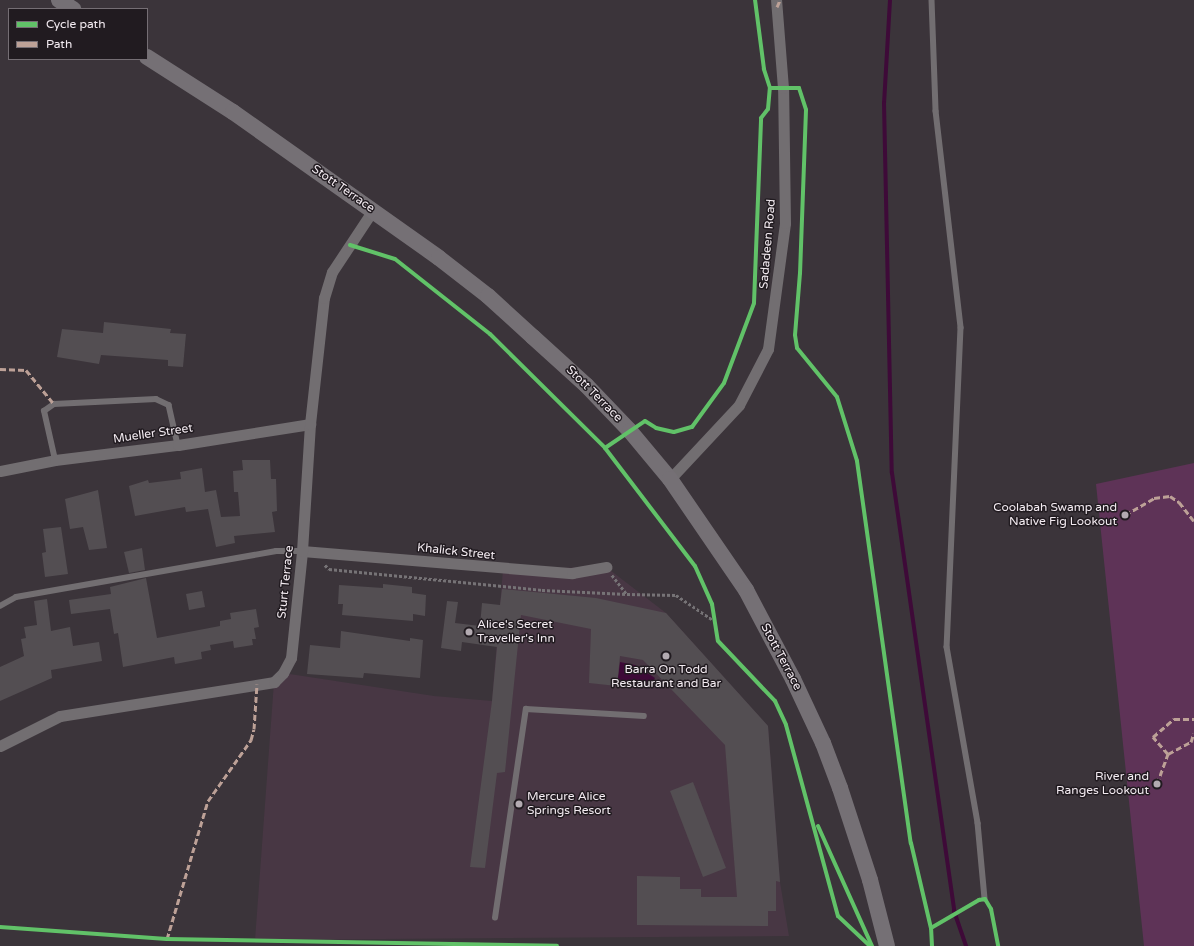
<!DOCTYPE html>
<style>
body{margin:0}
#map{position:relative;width:1194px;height:946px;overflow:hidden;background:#3b343a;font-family:"Varela Round",sans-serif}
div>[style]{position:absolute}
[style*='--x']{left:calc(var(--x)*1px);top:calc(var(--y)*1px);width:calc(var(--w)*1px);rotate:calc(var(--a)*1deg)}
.built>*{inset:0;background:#483744}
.green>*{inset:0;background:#5e3357}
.water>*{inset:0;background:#3e0a38}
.stream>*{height:4px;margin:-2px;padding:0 2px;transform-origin:2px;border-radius:2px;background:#3e0a38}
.building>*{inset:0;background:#534e52}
.path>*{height:2.5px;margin-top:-1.25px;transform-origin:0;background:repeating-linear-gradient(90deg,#767376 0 3px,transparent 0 5px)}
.lane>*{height:5.5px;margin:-2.75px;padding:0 2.75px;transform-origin:2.75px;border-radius:2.75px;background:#726e71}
.street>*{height:11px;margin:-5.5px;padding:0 5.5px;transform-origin:5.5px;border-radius:5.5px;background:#726e71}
.secondary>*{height:16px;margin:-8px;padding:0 8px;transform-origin:8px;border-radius:8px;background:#757075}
.quiet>*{height:3px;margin-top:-1.5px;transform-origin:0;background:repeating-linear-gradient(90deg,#bda197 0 6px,transparent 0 9px)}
.cycleway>*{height:4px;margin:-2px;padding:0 2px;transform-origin:2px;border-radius:2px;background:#61c268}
.dots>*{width:11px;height:11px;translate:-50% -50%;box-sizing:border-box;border:2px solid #211b20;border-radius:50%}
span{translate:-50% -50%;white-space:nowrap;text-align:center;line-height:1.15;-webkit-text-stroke:3px #211b20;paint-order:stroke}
.street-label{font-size:12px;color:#f3ebf1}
.poi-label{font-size:12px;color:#f3ebf1}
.right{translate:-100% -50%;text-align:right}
.left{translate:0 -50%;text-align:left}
.legend{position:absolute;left:8px;top:8px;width:140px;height:52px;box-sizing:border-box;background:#211b20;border:1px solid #756e74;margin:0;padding:5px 7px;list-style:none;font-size:12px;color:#f3ebf1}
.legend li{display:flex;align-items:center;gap:8px;height:20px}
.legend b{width:20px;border:1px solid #756e74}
</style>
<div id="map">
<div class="built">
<i style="clip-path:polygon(606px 567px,666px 613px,768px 726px,780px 882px,789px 936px,255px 940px,274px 682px,283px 673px,434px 696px,492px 701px,503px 569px)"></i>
</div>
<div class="green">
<i style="clip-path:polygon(1194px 463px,1194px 946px,1144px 946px,1096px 484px)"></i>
</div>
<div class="water">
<i style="clip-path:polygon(620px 662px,635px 665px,655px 678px,650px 686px,625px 684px,618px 678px)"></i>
</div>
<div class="stream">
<i style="--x:890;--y:0;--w:103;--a:93.3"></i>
<i style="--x:884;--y:103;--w:370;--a:88.8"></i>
<i style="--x:892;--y:473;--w:442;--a:81.9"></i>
<i style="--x:954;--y:911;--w:37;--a:71"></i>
</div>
<div class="building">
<i style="clip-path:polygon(104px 322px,171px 329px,170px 333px,186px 334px,183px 367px,168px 366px,168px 360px,142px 358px,101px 355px,99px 364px,57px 357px,62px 329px,103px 333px)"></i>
<i style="clip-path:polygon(242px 460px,270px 460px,271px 479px,276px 479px,277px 511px,272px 512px,275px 532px,234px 536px,235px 543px,216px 547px,208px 509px,186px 512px,185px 507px,135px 516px,129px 486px,148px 480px,149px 483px,181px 479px,180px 472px,202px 468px,205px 492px,216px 490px,221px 517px,240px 516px,238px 492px,234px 492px,233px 471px,243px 470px)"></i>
<i style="clip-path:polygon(98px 490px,107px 548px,89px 550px,83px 527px,70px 529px,65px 499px)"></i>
<i style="clip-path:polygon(61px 527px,68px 574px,45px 577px,42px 553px,46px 552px,43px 529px)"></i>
<i style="clip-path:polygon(142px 548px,145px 570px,129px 573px,124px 552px)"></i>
<i style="clip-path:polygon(146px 578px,157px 638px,220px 626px,220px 621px,231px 619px,230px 613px,256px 609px,259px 627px,254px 628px,256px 639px,252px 639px,253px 645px,234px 648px,233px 641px,210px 645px,211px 650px,201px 652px,202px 659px,175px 664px,174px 657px,123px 667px,118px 633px,114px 634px,110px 609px,71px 614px,69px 600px,111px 594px,110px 587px)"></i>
<i style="clip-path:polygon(383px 584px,412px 587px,412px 593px,426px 595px,425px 616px,413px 614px,413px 621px,342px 615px,343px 604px,338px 604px,339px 585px,383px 588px)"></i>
<i style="clip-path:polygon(502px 589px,596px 598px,666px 613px,768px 726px,780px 882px,776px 881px,776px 911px,768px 911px,768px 926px,637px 925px,637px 876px,680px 877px,680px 889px,701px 889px,701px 897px,737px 897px,725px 745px,643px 660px,620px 656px,617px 686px,589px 683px,591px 629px,521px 615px,505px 772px,497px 773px,485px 868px,470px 867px,492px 701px,497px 647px,462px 642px,461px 651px,441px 648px,447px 601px,458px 602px,455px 623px,480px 626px,482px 603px,500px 605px)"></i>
<i style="clip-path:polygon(202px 591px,205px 607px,189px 610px,186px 594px)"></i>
<i style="clip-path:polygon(47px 599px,51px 631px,70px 627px,73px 646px,99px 642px,102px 661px,51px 670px,52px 678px,0 701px,0 667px,24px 656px,21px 639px,26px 638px,24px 627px,37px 625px,34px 601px)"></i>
<i style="clip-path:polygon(341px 631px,410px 641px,410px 638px,423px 640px,420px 678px,364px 673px,363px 678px,307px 674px,310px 645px,340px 648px)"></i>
<i style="clip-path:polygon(693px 782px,726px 868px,703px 877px,670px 791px)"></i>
</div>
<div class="path">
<i style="--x:325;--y:565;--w:6;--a:45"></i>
<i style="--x:329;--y:569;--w:214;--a:5.6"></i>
<i style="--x:542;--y:590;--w:85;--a:2.7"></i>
<i style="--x:612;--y:575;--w:24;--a:52"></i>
<i style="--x:627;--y:594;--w:49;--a:1.2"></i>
<i style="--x:676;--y:595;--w:45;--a:34"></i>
</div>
<div class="lane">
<i style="--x:932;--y:0;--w:111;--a:87.9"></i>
<i style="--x:936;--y:111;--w:218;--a:83.4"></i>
<i style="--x:961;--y:328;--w:319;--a:92.5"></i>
<i style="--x:947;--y:647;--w:179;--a:80"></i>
<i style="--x:978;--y:823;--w:76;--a:84.7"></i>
<i style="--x:55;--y:460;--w:50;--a:-102.7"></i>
<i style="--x:44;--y:411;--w:12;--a:-35"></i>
<i style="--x:54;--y:404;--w:102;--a:-2.8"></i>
<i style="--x:156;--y:399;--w:14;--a:25"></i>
<i style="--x:169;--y:405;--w:41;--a:77.3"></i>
<i style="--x:0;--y:606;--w:18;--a:-29"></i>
<i style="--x:16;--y:597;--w:264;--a:-10"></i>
<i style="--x:276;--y:551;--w:26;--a:0"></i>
<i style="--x:495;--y:918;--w:211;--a:-81.6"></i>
<i style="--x:526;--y:709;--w:118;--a:3.4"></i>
</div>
<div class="street">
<i style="--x:0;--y:471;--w:56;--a:-11.3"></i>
<i style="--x:55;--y:460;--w:124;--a:-7"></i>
<i style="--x:178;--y:445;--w:134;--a:-9"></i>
<i style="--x:670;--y:479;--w:101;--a:-47"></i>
<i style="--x:739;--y:405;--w:63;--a:-62.6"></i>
<i style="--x:768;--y:349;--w:127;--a:-82.3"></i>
<i style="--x:785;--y:223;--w:135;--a:-90.8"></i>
<i style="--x:783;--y:88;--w:88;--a:-94.5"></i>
<i style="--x:302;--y:551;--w:271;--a:4.7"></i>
<i style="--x:572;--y:573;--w:35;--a:-10"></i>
<i style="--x:0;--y:746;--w:67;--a:-26.6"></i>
<i style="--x:60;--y:716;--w:217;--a:-9"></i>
<i style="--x:274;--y:682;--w:13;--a:-45"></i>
<i style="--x:283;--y:673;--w:17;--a:-62"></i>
<i style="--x:291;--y:658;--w:108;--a:-84.1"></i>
<i style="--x:302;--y:551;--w:127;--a:-86.4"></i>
<i style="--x:310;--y:424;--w:127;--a:-83.7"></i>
<i style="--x:324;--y:298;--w:27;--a:-73"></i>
<i style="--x:332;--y:272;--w:74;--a:-56.5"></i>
</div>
<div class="secondary">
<i style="--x:59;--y:0;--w:17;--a:33"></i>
<i style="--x:147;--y:57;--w:102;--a:32.6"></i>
<i style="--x:233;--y:112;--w:252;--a:35.3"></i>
<i style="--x:439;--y:258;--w:62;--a:37.8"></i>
<i style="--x:488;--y:296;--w:61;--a:42.3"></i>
<i style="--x:533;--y:337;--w:72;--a:42.2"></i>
<i style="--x:586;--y:385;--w:64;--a:46.3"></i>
<i style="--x:630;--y:431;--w:62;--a:50.2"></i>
<i style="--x:670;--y:479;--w:135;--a:55.6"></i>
<i style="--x:746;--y:590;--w:101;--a:62.2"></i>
<i style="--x:793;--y:679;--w:71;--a:64.9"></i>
<i style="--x:823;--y:743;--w:48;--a:69.3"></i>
<i style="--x:840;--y:788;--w:97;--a:71.9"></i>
<i style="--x:870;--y:880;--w:68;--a:75.6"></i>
</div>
<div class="quiet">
<i style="--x:777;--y:7;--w:8;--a:-67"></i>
<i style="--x:0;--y:369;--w:26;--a:2"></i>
<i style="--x:26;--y:370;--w:44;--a:50.5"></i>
<i style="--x:1125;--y:515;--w:34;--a:-30"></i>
<i style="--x:1154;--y:498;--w:16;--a:-7"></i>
<i style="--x:1170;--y:496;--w:11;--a:34"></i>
<i style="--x:1179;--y:502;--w:24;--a:52"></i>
<i style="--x:1168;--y:754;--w:23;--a:-131"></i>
<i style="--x:1153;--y:737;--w:28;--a:-41"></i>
<i style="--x:1174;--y:719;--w:20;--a:0"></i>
<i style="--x:1157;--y:784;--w:32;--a:-70"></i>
<i style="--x:1168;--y:754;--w:26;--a:-28"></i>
<i style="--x:1191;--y:742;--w:9;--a:-72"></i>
<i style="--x:167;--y:939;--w:144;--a:-73.5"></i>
<i style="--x:208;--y:801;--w:75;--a:-54.8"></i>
<i style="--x:251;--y:740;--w:11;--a:-75"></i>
<i style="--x:254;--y:729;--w:45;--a:-86.2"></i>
</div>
<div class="cycleway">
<i style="--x:770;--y:88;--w:29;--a:0"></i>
<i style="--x:799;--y:88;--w:23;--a:72"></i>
<i style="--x:806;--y:110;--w:163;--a:92.1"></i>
<i style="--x:800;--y:273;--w:62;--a:94.6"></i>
<i style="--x:795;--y:335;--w:13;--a:81"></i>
<i style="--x:797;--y:348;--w:63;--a:50.8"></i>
<i style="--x:837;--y:397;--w:67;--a:72.6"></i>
<i style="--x:857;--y:461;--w:386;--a:82"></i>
<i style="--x:911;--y:843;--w:87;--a:76.8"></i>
<i style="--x:350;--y:245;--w:47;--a:17.3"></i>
<i style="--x:395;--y:259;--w:121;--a:38.3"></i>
<i style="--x:490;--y:334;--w:162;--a:44.7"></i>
<i style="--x:605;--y:448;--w:148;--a:52.7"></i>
<i style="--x:695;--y:566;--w:42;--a:65.9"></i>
<i style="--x:712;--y:604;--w:37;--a:81"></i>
<i style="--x:718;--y:641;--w:83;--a:46.5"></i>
<i style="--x:775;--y:701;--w:26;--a:65"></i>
<i style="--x:786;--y:725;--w:198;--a:74.8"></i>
<i style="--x:838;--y:916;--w:44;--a:43.2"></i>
<i style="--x:605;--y:448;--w:48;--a:-34"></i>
<i style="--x:645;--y:421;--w:13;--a:32"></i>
<i style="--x:656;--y:428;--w:18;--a:13"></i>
<i style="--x:674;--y:432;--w:19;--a:-16"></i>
<i style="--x:692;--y:427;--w:54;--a:-54"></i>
<i style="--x:724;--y:383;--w:85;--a:-69.4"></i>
<i style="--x:754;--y:303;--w:185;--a:-87.8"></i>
<i style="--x:761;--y:118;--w:11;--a:-52"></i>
<i style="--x:768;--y:109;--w:21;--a:-85"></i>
<i style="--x:770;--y:88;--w:20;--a:-108"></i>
<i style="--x:764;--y:69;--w:70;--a:-97.4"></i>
<i style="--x:818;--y:826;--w:132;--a:65.8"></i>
<i style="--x:0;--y:927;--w:167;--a:4.1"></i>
<i style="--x:167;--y:939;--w:390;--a:1"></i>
<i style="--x:932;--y:946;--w:18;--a:-93"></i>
<i style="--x:931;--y:928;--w:56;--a:-30.3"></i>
<i style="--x:979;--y:900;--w:6;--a:-9"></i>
<i style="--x:985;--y:899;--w:12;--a:59"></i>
<i style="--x:991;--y:909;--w:38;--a:79"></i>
</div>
<div class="dots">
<i style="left:1125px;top:515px;background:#b3abb1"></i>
<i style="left:469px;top:632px;background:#b3abb1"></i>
<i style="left:666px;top:656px;background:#b3abb1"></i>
<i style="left:1157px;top:784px;background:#b3abb1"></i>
<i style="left:519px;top:804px;background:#b3abb1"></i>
</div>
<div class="street-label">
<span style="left:343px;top:189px;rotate:35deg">Stott Terrace</span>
<span style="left:768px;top:244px;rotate:-85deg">Sadadeen Road</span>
<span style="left:594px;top:394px;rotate:45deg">Stott Terrace</span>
<span style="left:153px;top:434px;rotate:-8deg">Mueller Street</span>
<span style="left:456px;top:552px;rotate:6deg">Khalick Street</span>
<span style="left:286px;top:582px;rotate:-84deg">Sturt Terrace</span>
<span style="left:781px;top:657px;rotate:62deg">Stott Terrace</span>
</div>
<div class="poi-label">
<span class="right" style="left:1117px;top:515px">Coolabah Swamp and<br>Native Fig Lookout</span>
<span class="left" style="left:477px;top:632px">Alice's Secret<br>Traveller's Inn</span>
<span style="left:666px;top:677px">Barra On Todd<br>Restaurant and Bar</span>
<span class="right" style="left:1149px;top:784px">River and<br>Ranges Lookout</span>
<span class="left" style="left:527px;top:804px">Mercure Alice<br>Springs Resort</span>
</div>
<ul class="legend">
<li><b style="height:5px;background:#61c268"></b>Cycle path</li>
<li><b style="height:5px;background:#bda197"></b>Path</li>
</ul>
</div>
